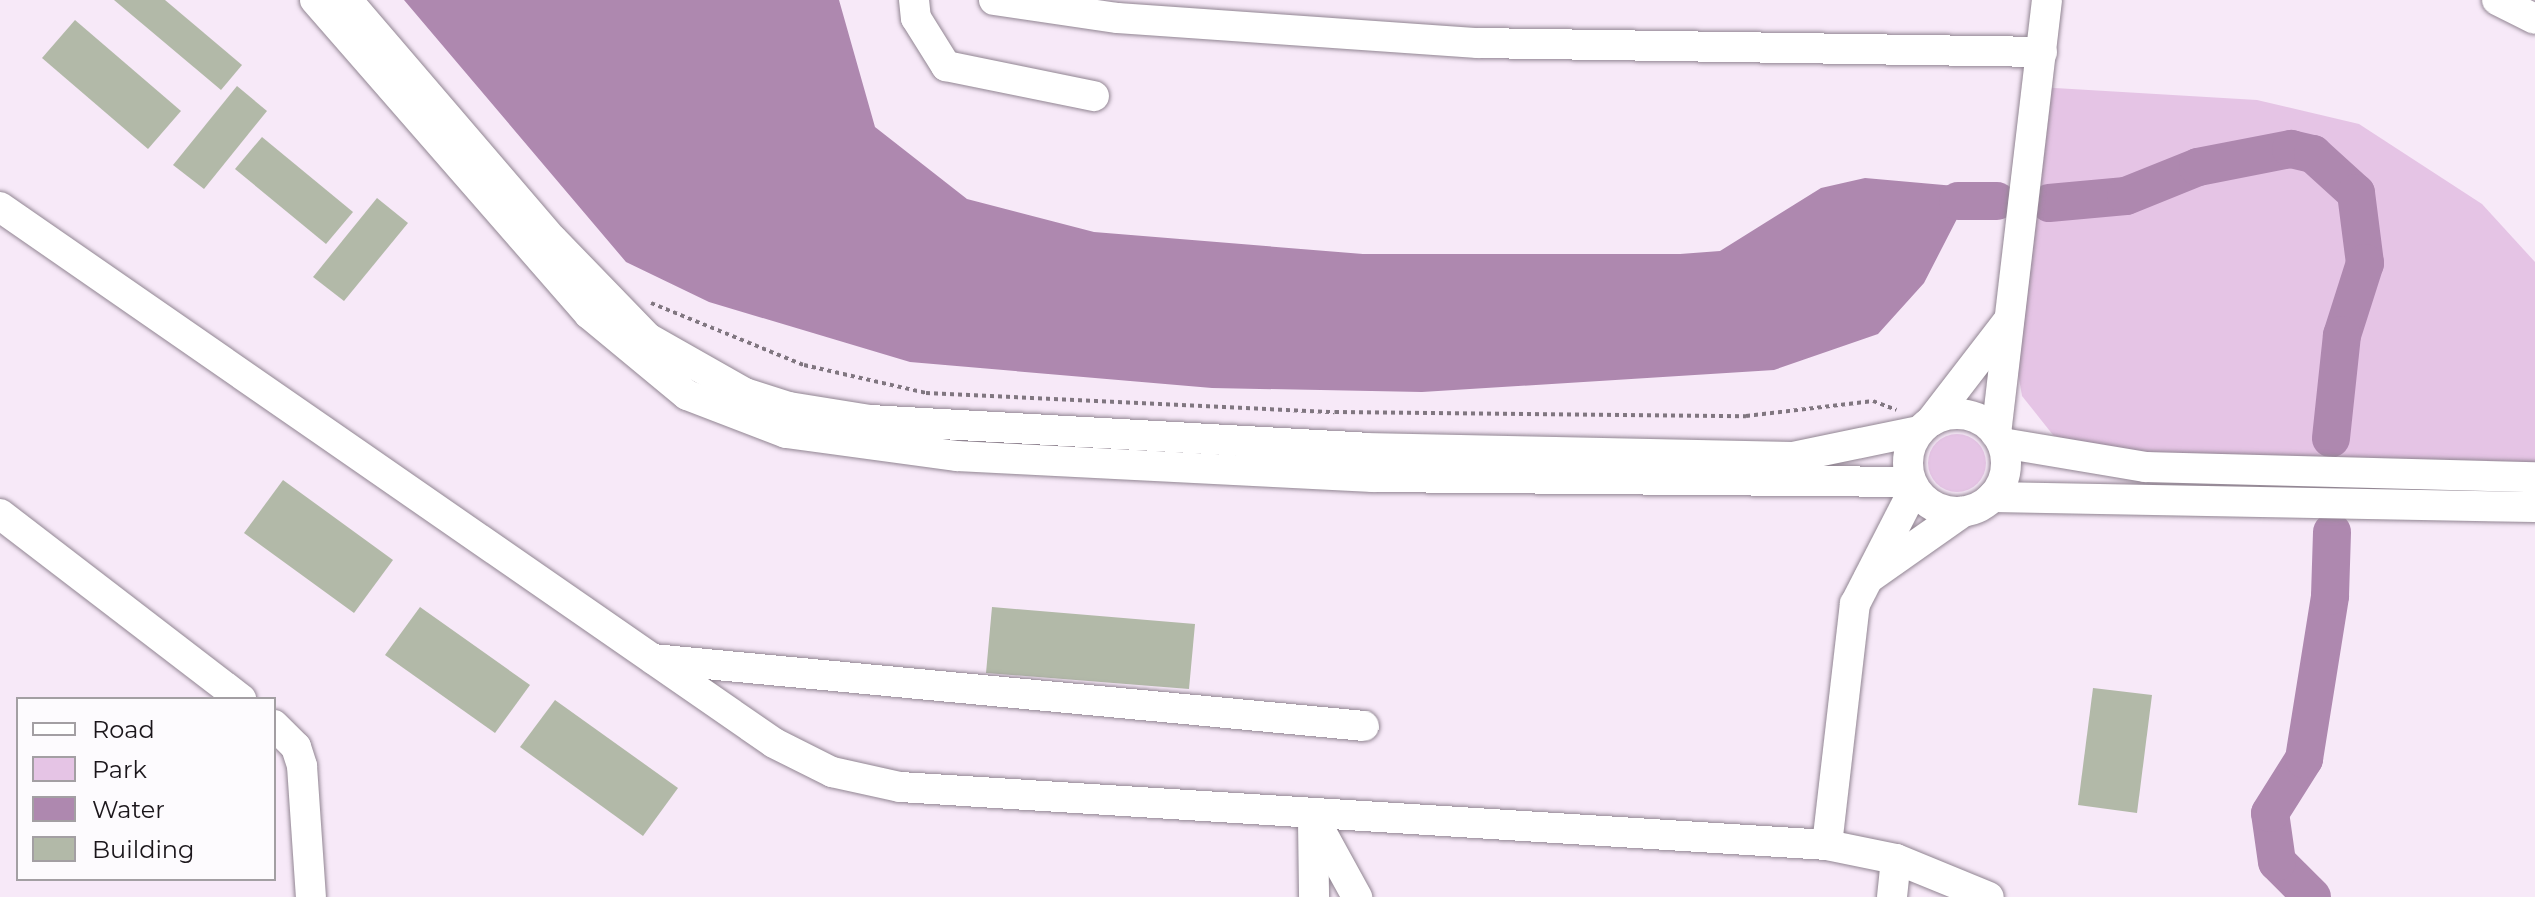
<!DOCTYPE html>
<style>
body{margin:0}
#map{position:relative;width:2535px;height:897px;overflow:hidden;background:#f7e9f8;font-family:Montserrat,sans-serif}
div>[style]{position:absolute}
[style*='--x']{left:calc(var(--x)*1px);top:calc(var(--y)*1px);width:calc(var(--w)*1px);rotate:calc(var(--a)*1deg)}
.green>*{inset:0;background:#e5c4e5}
.round{border-radius:50%}
.water>*{inset:0;background:#ae88af}
.river>*{height:38px;margin:-19px;padding:0 19px;transform-origin:19px;border-radius:19px;background:#ae88af}
.building>*{inset:0;background:#b2b9a8}
.path>*{height:4px;margin-top:-2px;transform-origin:0;background:repeating-linear-gradient(90deg,#807680 0 4px,transparent 0 8px)}
.roads{filter:drop-shadow(0 0 2px #918592) drop-shadow(0 0 2px #918592)}
.minor>*{height:30px;margin:-15px;padding:0 15px;transform-origin:15px;border-radius:15px;background:#fff}
.minor>.ring{margin:-15px;padding:0;box-sizing:content-box;background:none;border:30px solid #fff;border-radius:50%}
span{translate:-50% -50%;white-space:nowrap;text-align:center;line-height:1.15;-webkit-text-stroke:6px #fdfbfe;paint-order:stroke}
.legend{position:absolute;left:16px;top:697px;width:260px;height:184px;box-sizing:border-box;background:#fdfbfe;border:2px solid #a39fa3;margin:0;padding:10px 14px;list-style:none;font-size:24px;color:#1b161b}
.legend li{display:flex;align-items:center;gap:16px;height:40px}
.legend b{width:40px;border:2px solid #a39fa3}
</style>
<div id="map">
<div class="green">
<i style="clip-path:polygon(2038px 87px,2257px 100px,2359px 124px,2482px 204px,2535px 262px,2535px 477px,2145px 467px,2053px 435px,2022px 396px,2009px 320px)"></i>
<i class="round" style="left:1928px;top:434px;width:58px;height:58px"></i>
</div>
<div class="water">
<i style="clip-path:polygon(404px 0,839px 0,875px 127px,967px 199px,1094px 232px,1363px 254px,1680px 254px,1720px 251px,1821px 188px,1865px 178px,1955px 186px,1960px 213px,1924px 283px,1878px 334px,1774px 370px,1422px 392px,1212px 388px,910px 362px,709px 302px,626px 262px)"></i>
</div>
<div class="river">
<i style="--x:1958;--y:201;--w:39;--a:0"></i>
<i style="--x:2049;--y:203;--w:77;--a:-5.2"></i>
<i style="--x:2126;--y:196;--w:78;--a:-21.9"></i>
<i style="--x:2198;--y:167;--w:95;--a:-11"></i>
<i style="--x:2291;--y:149;--w:23;--a:13"></i>
<i style="--x:2313;--y:154;--w:58;--a:42.2"></i>
<i style="--x:2356;--y:193;--w:71;--a:82.7"></i>
<i style="--x:2365;--y:263;--w:76;--a:107.7"></i>
<i style="--x:2342;--y:335;--w:104;--a:96.1"></i>
<i style="--x:2312;--y:897;--w:49;--a:-135"></i>
<i style="--x:2277;--y:862;--w:49;--a:-98.1"></i>
<i style="--x:2270;--y:813;--w:64;--a:-57.8"></i>
<i style="--x:2304;--y:759;--w:165;--a:-80.9"></i>
<i style="--x:2330;--y:596;--w:64;--a:-88.2"></i>
</div>
<div class="building">
<i style="clip-path:polygon(114px 0,165px 0,242px 65px,221px 90px)"></i>
<i style="clip-path:polygon(75px 20px,181px 111px,148px 149px,42px 58px)"></i>
<i style="clip-path:polygon(237px 86px,267px 111px,204px 189px,173px 165px)"></i>
<i style="clip-path:polygon(262px 137px,353px 212px,326px 244px,235px 169px)"></i>
<i style="clip-path:polygon(377px 198px,408px 223px,344px 301px,313px 277px)"></i>
<i style="clip-path:polygon(283px 480px,393px 560px,354px 613px,244px 533px)"></i>
<i style="clip-path:polygon(420px 607px,530px 685px,495px 733px,385px 655px)"></i>
<i style="clip-path:polygon(992px 607px,1195px 624px,1189px 689px,986px 673px)"></i>
<i style="clip-path:polygon(2093px 688px,2152px 695px,2137px 813px,2078px 805px)"></i>
<i style="clip-path:polygon(555px 700px,678px 788px,643px 836px,520px 747px)"></i>
</div>
<div class="path">
<i style="--x:651;--y:303;--w:165;--a:22.1"></i>
<i style="--x:804;--y:365;--w:125;--a:12.9"></i>
<i style="--x:926;--y:393;--w:409;--a:2.7"></i>
<i style="--x:1335;--y:412;--w:411;--a:0.6"></i>
<i style="--x:1746;--y:416;--w:128;--a:-6.7"></i>
<i style="--x:1873;--y:401;--w:25;--a:21"></i>
</div>
<div class="roads">
<div class="minor">
<i style="--x:315;--y:0;--w:417;--a:48.9"></i>
<i style="--x:589;--y:314;--w:127;--a:39.6"></i>
<i style="--x:687;--y:395;--w:106;--a:21"></i>
<i style="--x:786;--y:433;--w:173;--a:7.7"></i>
<i style="--x:957;--y:456;--w:416;--a:2.9"></i>
<i style="--x:1372;--y:477;--w:539;--a:0.53"></i>
<i style="--x:347;--y:0;--w:316;--a:49.4"></i>
<i style="--x:553;--y:240;--w:136;--a:45.9"></i>
<i style="--x:648;--y:338;--w:112;--a:29.6"></i>
<i style="--x:745;--y:393;--w:46;--a:17.7"></i>
<i style="--x:789;--y:407;--w:82;--a:9.1"></i>
<i style="--x:870;--y:420;--w:496;--a:3.2"></i>
<i style="--x:1365;--y:448;--w:428;--a:1.2"></i>
<i style="--x:1793;--y:457;--w:129;--a:-11.7"></i>
<i style="--x:914;--y:0;--w:18;--a:84"></i>
<i style="--x:916;--y:18;--w:57;--a:58"></i>
<i style="--x:946;--y:66;--w:151;--a:11.5"></i>
<i style="--x:994;--y:0;--w:125;--a:8.3"></i>
<i style="--x:1118;--y:18;--w:360;--a:4"></i>
<i style="--x:1477;--y:43;--w:565;--a:0.91"></i>
<i style="--x:2497;--y:0;--w:42;--a:26.6"></i>
<i style="--x:0;--y:207;--w:941;--a:34.7"></i>
<i style="--x:774;--y:743;--w:65;--a:26.6"></i>
<i style="--x:832;--y:772;--w:70;--a:12.4"></i>
<i style="--x:900;--y:787;--w:929;--a:3.58"></i>
<i style="--x:1827;--y:845;--w:70;--a:11.5"></i>
<i style="--x:1896;--y:859;--w:100;--a:22.2"></i>
<i class="ring" style="left:1908px;top:414px;width:68px;height:68px"></i>
<i style="--x:1931;--y:421;--w:126;--a:-52.4"></i>
<i style="--x:1996;--y:434;--w:437;--a:-83.3"></i>
<i style="--x:2002;--y:443;--w:145;--a:9.5"></i>
<i style="--x:2145;--y:467;--w:390;--a:1.5"></i>
<i style="--x:1992;--y:497;--w:543;--a:1.06"></i>
<i style="--x:0;--y:514;--w:304;--a:37.5"></i>
<i style="--x:1869;--y:578;--w:115;--a:-35.1"></i>
<i style="--x:653;--y:659;--w:714;--a:5.38"></i>
<i style="--x:274;--y:725;--w:31;--a:45"></i>
<i style="--x:296;--y:747;--w:20;--a:72"></i>
<i style="--x:302;--y:766;--w:131;--a:86.1"></i>
<i style="--x:1312;--y:815;--w:94;--a:61.2"></i>
<i style="--x:1313;--y:821;--w:76;--a:89.2"></i>
<i style="--x:1827;--y:845;--w:243;--a:-83.4"></i>
<i style="--x:1855;--y:604;--w:129;--a:-62.8"></i>
<i style="--x:1892;--y:897;--w:38;--a:-84"></i>
</div>
</div>
<ul class="legend">
<li><b style="height:10px;background:#fff"></b>Road</li>
<li><b style="height:22px;background:#e5c4e5"></b>Park</li>
<li><b style="height:22px;background:#ae88af"></b>Water</li>
<li><b style="height:22px;background:#b2b9a8"></b>Building</li>
</ul>
</div>
